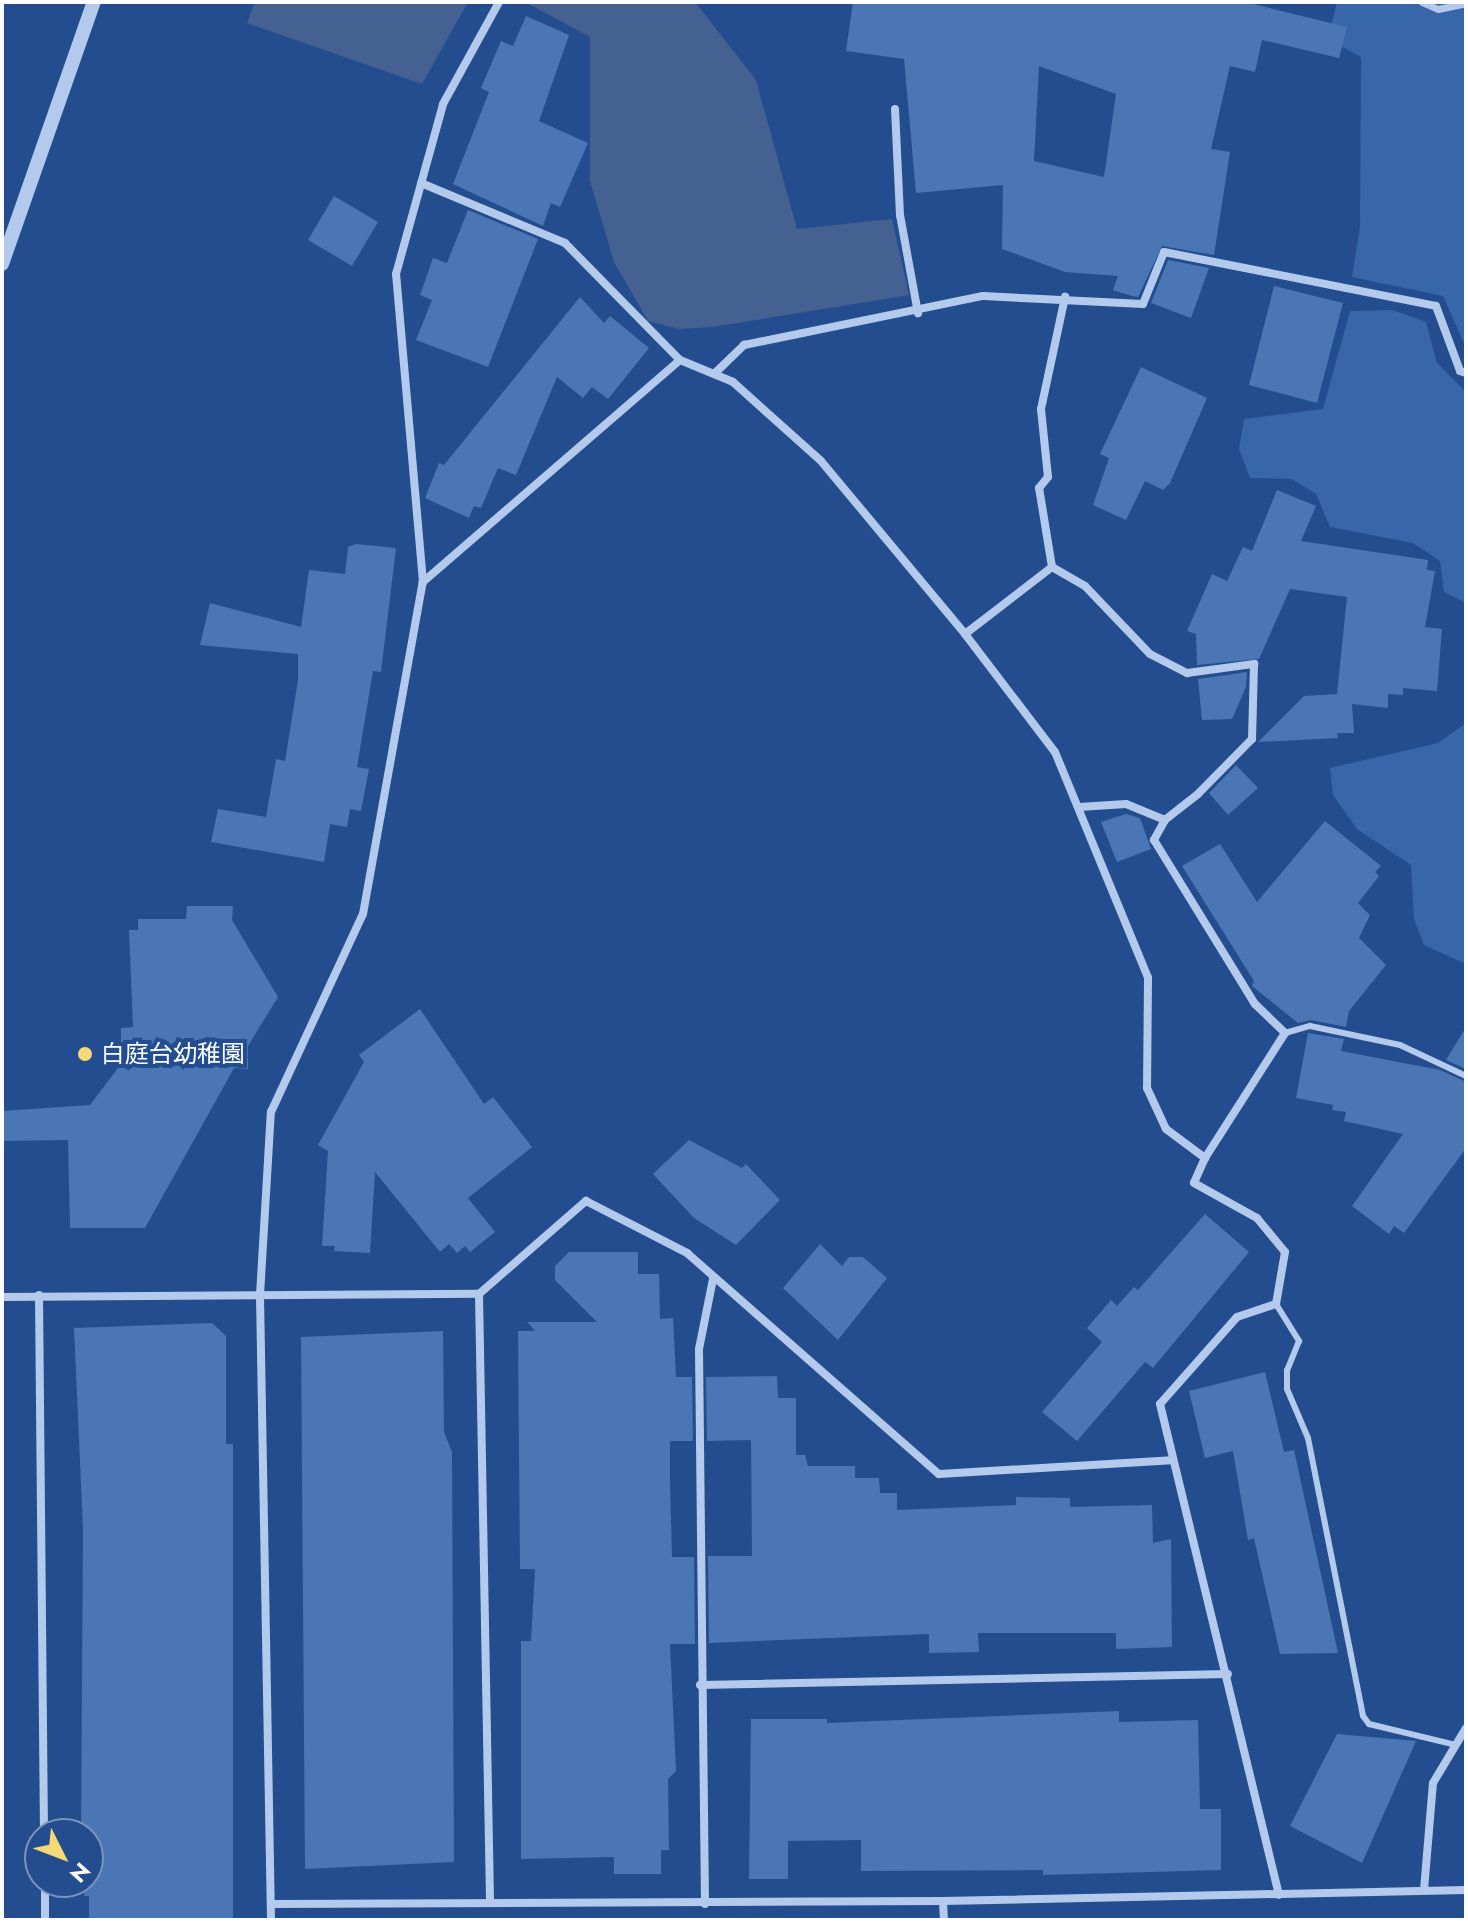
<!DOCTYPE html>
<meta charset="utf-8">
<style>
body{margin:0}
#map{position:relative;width:1468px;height:1922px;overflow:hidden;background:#234d8e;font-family:Jost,"Noto Sans JP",sans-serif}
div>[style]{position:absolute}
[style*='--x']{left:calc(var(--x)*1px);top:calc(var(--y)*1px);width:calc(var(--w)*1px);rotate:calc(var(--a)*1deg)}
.green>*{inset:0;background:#3766ab}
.water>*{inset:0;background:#446191}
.building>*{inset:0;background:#4b76b5}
.service>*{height:6px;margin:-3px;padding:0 3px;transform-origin:3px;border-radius:3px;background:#b3caec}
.pedestrian>*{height:7px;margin:-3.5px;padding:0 3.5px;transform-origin:3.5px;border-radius:3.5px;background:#b3caec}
.minor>*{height:8px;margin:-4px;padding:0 4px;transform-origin:4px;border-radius:4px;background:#b3caec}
.tertiary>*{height:14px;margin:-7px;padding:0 7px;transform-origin:7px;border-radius:7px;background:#b3caec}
.dots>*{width:22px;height:22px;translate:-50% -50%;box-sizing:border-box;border:4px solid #234d8e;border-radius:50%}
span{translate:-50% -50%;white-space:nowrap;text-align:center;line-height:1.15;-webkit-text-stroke:8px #234d8e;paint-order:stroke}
.poi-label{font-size:24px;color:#fff}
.left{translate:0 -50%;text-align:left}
.frame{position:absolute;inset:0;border:4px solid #fff;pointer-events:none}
.north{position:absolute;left:24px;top:1818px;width:80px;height:80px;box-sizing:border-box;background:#234d8e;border:2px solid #7b94bb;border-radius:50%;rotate:132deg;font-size:22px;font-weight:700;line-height:32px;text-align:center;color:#fff}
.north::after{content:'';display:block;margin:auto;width:28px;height:36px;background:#f7d876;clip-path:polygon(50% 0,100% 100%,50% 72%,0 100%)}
</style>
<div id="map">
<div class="green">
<i style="clip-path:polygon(1337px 2px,1466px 2px,1466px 348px,1443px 296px,1352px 277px,1360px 227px,1361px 57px,1328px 39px)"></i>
<i style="clip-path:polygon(1392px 310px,1426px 322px,1437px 363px,1466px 392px,1466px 603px,1444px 592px,1440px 561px,1413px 543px,1330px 527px,1316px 494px,1292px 479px,1250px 478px,1239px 449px,1244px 419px,1323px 409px,1350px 311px)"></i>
<i style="clip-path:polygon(1466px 723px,1466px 964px,1424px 945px,1414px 919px,1411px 865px,1357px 829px,1333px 795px,1330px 768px,1438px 743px)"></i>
</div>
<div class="water">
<i style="clip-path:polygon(255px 2px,468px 2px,422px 84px,247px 23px)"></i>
<i style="clip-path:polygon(695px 2px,756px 80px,797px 229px,892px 219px,909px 295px,713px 327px,679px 329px,648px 321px,614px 262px,590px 181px,590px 37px,527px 3px)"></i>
</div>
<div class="building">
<i style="clip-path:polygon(evenodd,853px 2px,1245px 2px,1347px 27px,1339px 58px,1262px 40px,1255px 72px,1230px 66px,1211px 149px,1230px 152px,1214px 255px,1162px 246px,1138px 297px,1132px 296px,1113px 290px,1118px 276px,1065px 272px,1002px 249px,1003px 185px,916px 193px,904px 59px,846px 51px,853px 2px,1039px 66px,1116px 94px,1104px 177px,1034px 161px,1039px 66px)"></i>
<i style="clip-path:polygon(526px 16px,569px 35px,539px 121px,588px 143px,560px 207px,551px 203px,543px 226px,453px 184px,489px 92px,481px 88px,501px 41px,513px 46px)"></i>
<i style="clip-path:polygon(334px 196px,378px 222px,352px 266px,308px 240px)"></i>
<i style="clip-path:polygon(468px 210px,538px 239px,488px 367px,416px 340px,432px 300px,420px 295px,433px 258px,447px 263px)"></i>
<i style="clip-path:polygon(1168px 260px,1209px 268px,1191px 318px,1151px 303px)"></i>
<i style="clip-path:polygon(1274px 286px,1343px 303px,1317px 403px,1249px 385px)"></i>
<i style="clip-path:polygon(580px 297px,604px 323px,610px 316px,649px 348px,608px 399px,592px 387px,583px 398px,557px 377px,516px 475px,498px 468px,481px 508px,474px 506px,469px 518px,425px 498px,439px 463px,444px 465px)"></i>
<i style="clip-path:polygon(1141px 367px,1207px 398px,1170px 483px,1163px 490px,1145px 481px,1126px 520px,1093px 505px,1109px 458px,1100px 454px)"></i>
<i style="clip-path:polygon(1277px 490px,1316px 506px,1301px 541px,1428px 560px,1427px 570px,1435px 571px,1425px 627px,1442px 629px,1437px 691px,1403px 688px,1403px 695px,1388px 694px,1388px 708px,1352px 704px,1354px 733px,1337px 733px,1338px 738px,1258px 742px,1304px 696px,1337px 694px,1347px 597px,1290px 589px,1259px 659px,1197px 665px,1196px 634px,1187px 631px,1212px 574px,1227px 581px,1243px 547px,1252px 551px)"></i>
<i style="clip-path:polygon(356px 544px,396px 548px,381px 672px,373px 671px,357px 767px,369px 769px,361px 811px,350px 809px,347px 827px,330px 824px,324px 862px,211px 842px,218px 809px,266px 817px,276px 759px,285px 761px,298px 680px,298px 654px,200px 645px,210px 603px,301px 627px,309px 570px,345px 574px,348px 547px)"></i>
<i style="clip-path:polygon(1247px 672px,1246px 687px,1232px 719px,1202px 720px,1198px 679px)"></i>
<i style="clip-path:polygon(1236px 765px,1258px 788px,1228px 815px,1209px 793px)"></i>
<i style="clip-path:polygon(1126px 814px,1140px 818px,1151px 849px,1117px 862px,1101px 822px)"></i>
<i style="clip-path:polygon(1325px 821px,1381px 866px,1375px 872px,1379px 876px,1358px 903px,1370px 915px,1359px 938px,1386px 965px,1349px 1011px,1346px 1027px,1311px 1020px,1298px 1023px,1252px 986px,1254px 981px,1182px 866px,1220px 844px,1257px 902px)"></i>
<i style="clip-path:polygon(187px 906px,233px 906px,232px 920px,278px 997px,248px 1046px,248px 1069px,234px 1068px,145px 1228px,70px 1228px,68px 1140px,2px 1141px,2px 1111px,90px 1105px,121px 1064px,121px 1028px,133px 1027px,129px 930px,138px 930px,138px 919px,186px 919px)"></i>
<i style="clip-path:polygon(420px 1009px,484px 1104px,493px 1097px,532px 1147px,468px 1198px,495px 1232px,470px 1252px,465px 1246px,457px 1253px,449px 1244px,440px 1252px,375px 1172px,370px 1253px,334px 1251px,335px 1246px,322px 1246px,328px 1151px,318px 1145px,364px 1062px,359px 1055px)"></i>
<i style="clip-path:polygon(1466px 1027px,1466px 1069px,1446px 1060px)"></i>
<i style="clip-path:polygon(1308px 1033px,1344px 1039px,1341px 1051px,1440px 1070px,1466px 1082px,1466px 1148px,1404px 1233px,1394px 1226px,1389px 1234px,1352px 1206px,1403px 1134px,1344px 1121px,1346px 1112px,1332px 1110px,1333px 1105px,1296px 1098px)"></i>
<i style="clip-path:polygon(689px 1140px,742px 1168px,746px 1164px,780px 1200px,736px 1245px,694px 1218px,653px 1174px)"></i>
<i style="clip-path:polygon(1205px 1214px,1249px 1252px,1153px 1368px,1145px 1362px,1077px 1441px,1042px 1412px,1102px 1342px,1087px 1328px,1111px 1300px,1117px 1306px,1134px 1287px,1138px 1290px)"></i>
<i style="clip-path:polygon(820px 1244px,842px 1266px,849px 1257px,863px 1257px,887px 1278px,838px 1340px,783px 1288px)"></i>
<i style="clip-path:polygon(569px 1252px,638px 1252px,638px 1274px,659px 1274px,660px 1319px,673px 1318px,676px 1377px,692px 1377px,693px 1441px,670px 1441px,670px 1483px,672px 1557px,694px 1557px,695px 1644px,670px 1644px,676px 1771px,668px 1779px,669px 1850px,661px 1850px,661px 1874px,614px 1874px,614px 1857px,521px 1859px,521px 1641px,531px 1641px,535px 1569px,520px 1569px,518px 1331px,535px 1331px,527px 1322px,597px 1322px,555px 1280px,555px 1266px)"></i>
<i style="clip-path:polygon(212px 1323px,226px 1336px,226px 1444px,233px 1444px,233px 1920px,89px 1920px,89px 1896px,84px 1896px,88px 1834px,81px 1834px,83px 1529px,74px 1328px)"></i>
<i style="clip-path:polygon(443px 1331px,444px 1432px,452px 1452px,454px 1862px,305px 1869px,301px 1337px)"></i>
<i style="clip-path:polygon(1265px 1372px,1284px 1452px,1294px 1450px,1338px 1653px,1280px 1654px,1254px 1538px,1248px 1540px,1233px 1451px,1205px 1458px,1189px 1391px)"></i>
<i style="clip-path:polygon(777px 1376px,778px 1398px,796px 1398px,796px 1455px,805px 1455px,808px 1466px,855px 1466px,855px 1478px,879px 1478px,880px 1493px,897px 1493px,897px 1510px,1016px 1505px,1016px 1497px,1070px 1498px,1070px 1507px,1152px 1505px,1153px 1543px,1171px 1539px,1172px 1647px,1116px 1649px,1116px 1633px,978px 1633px,979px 1652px,929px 1653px,929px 1634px,709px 1643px,708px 1556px,752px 1556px,751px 1440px,707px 1441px,706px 1377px)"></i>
<i style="clip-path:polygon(1119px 1711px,1119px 1722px,1198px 1720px,1200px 1809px,1221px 1809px,1221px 1870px,1043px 1875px,1043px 1870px,861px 1871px,861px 1840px,788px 1841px,788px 1879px,749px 1879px,751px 1719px,827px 1719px,827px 1723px)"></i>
<i style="clip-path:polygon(1337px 1734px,1416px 1741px,1362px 1863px,1290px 1826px)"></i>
</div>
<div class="service">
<i style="--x:1285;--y:1033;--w:26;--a:-16"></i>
<i style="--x:1310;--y:1026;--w:92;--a:11.9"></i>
<i style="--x:1400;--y:1045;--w:73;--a:25.2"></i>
<i style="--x:1276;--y:1304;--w:44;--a:58.1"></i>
<i style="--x:1299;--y:1341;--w:31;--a:112"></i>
<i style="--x:1287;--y:1370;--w:19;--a:90"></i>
<i style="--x:1287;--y:1389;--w:53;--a:66.8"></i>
<i style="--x:1308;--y:1438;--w:283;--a:78.8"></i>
<i style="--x:1363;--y:1716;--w:10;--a:53"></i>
<i style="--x:1369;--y:1724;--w:89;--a:13.6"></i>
</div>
<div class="pedestrian">
<i style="--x:1422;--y:2;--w:17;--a:24"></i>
<i style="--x:1438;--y:9;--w:29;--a:-12"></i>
</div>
<div class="minor">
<i style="--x:895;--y:109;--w:106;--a:87.3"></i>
<i style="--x:900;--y:215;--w:100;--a:79.6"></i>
<i style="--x:421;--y:183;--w:156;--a:22.6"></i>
<i style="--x:565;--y:243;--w:164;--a:45.5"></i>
<i style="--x:680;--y:360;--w:340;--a:139.2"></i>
<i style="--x:680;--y:360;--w:57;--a:22.5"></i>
<i style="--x:733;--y:382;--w:118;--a:41.9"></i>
<i style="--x:821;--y:461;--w:225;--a:50.2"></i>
<i style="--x:965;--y:634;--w:148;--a:52.7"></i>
<i style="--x:1055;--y:752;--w:244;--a:67.6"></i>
<i style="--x:1148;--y:978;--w:110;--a:90.5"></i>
<i style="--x:1147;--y:1088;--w:45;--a:65.1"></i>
<i style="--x:1166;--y:1129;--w:49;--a:36.6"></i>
<i style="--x:1205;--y:1158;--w:27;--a:114"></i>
<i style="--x:1194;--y:1183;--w:72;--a:29.1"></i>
<i style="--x:1257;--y:1218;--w:44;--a:50.5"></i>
<i style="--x:1285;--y:1252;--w:53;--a:99.8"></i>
<i style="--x:1276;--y:1304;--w:41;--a:161.6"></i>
<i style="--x:1237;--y:1317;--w:116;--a:131.5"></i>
<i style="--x:1160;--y:1404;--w:505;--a:76.38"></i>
<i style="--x:714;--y:374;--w:42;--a:-44"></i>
<i style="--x:744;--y:345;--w:244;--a:-11.6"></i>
<i style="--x:983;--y:296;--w:160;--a:2.9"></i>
<i style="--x:1143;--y:304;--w:56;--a:-68"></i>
<i style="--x:1164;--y:252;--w:277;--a:11.2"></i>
<i style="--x:1436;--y:306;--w:69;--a:69.7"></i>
<i style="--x:1460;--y:371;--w:6;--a:18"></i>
<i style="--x:1052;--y:567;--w:38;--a:30"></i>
<i style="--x:1085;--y:586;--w:94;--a:46.3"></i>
<i style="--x:1150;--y:654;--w:42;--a:27.2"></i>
<i style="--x:1187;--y:673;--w:68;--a:-7.7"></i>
<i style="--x:1254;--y:664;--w:75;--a:91.5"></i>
<i style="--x:1252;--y:739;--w:77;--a:134.5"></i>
<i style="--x:1198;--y:794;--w:42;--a:141.8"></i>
<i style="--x:1165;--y:820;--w:42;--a:-157.7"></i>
<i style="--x:1126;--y:804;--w:47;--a:176.3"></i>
<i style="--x:965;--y:634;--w:110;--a:-37.6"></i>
<i style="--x:1052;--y:567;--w:80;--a:-99.3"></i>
<i style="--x:1039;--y:488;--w:14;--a:-51"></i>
<i style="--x:1048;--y:477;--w:68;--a:-95.9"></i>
<i style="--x:1041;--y:409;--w:115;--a:-77.9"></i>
<i style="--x:1165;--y:820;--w:23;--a:119"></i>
<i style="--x:1154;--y:840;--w:193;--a:58.4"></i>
<i style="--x:1255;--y:1004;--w:42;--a:44"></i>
<i style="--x:1285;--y:1033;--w:148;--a:122.6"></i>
<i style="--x:479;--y:1294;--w:608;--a:88.96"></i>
<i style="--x:39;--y:1295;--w:539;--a:89.47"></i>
<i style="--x:2;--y:1297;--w:477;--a:-0.4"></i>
<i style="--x:479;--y:1294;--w:142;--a:-41"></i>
<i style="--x:586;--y:1201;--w:114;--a:27.2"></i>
<i style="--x:687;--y:1253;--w:335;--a:41.3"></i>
<i style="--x:939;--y:1474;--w:233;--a:-3.4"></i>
<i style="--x:700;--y:1685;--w:528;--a:-1.19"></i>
<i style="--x:45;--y:1882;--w:38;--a:90"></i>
<i style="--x:1424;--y:1890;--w:107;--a:-85.2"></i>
<i style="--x:1433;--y:1783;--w:64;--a:-59"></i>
<i style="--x:943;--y:1901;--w:19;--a:87"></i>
<i style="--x:272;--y:1904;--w:671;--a:-0.26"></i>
<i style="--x:943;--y:1901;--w:523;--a:-1.2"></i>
<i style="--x:705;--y:1904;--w:555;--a:-90.62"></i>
<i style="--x:699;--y:1349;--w:71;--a:-78.7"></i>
<i style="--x:271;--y:1920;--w:625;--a:-91.01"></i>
<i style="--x:260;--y:1295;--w:183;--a:-86.6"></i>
<i style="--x:271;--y:1112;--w:218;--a:-65.1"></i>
<i style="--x:363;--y:914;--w:337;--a:-79.8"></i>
<i style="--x:423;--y:582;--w:309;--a:-95"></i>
<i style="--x:396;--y:274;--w:176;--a:-74.5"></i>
<i style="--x:443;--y:104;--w:116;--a:-61.2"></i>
</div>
<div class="tertiary">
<i style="--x:2;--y:264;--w:278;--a:-70.7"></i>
</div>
<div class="dots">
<i style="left:85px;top:1054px;background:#f7d876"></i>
</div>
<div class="poi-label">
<span class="left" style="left:101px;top:1054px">白庭台幼稚園</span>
</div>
<div class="frame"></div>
<div class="north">N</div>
</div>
